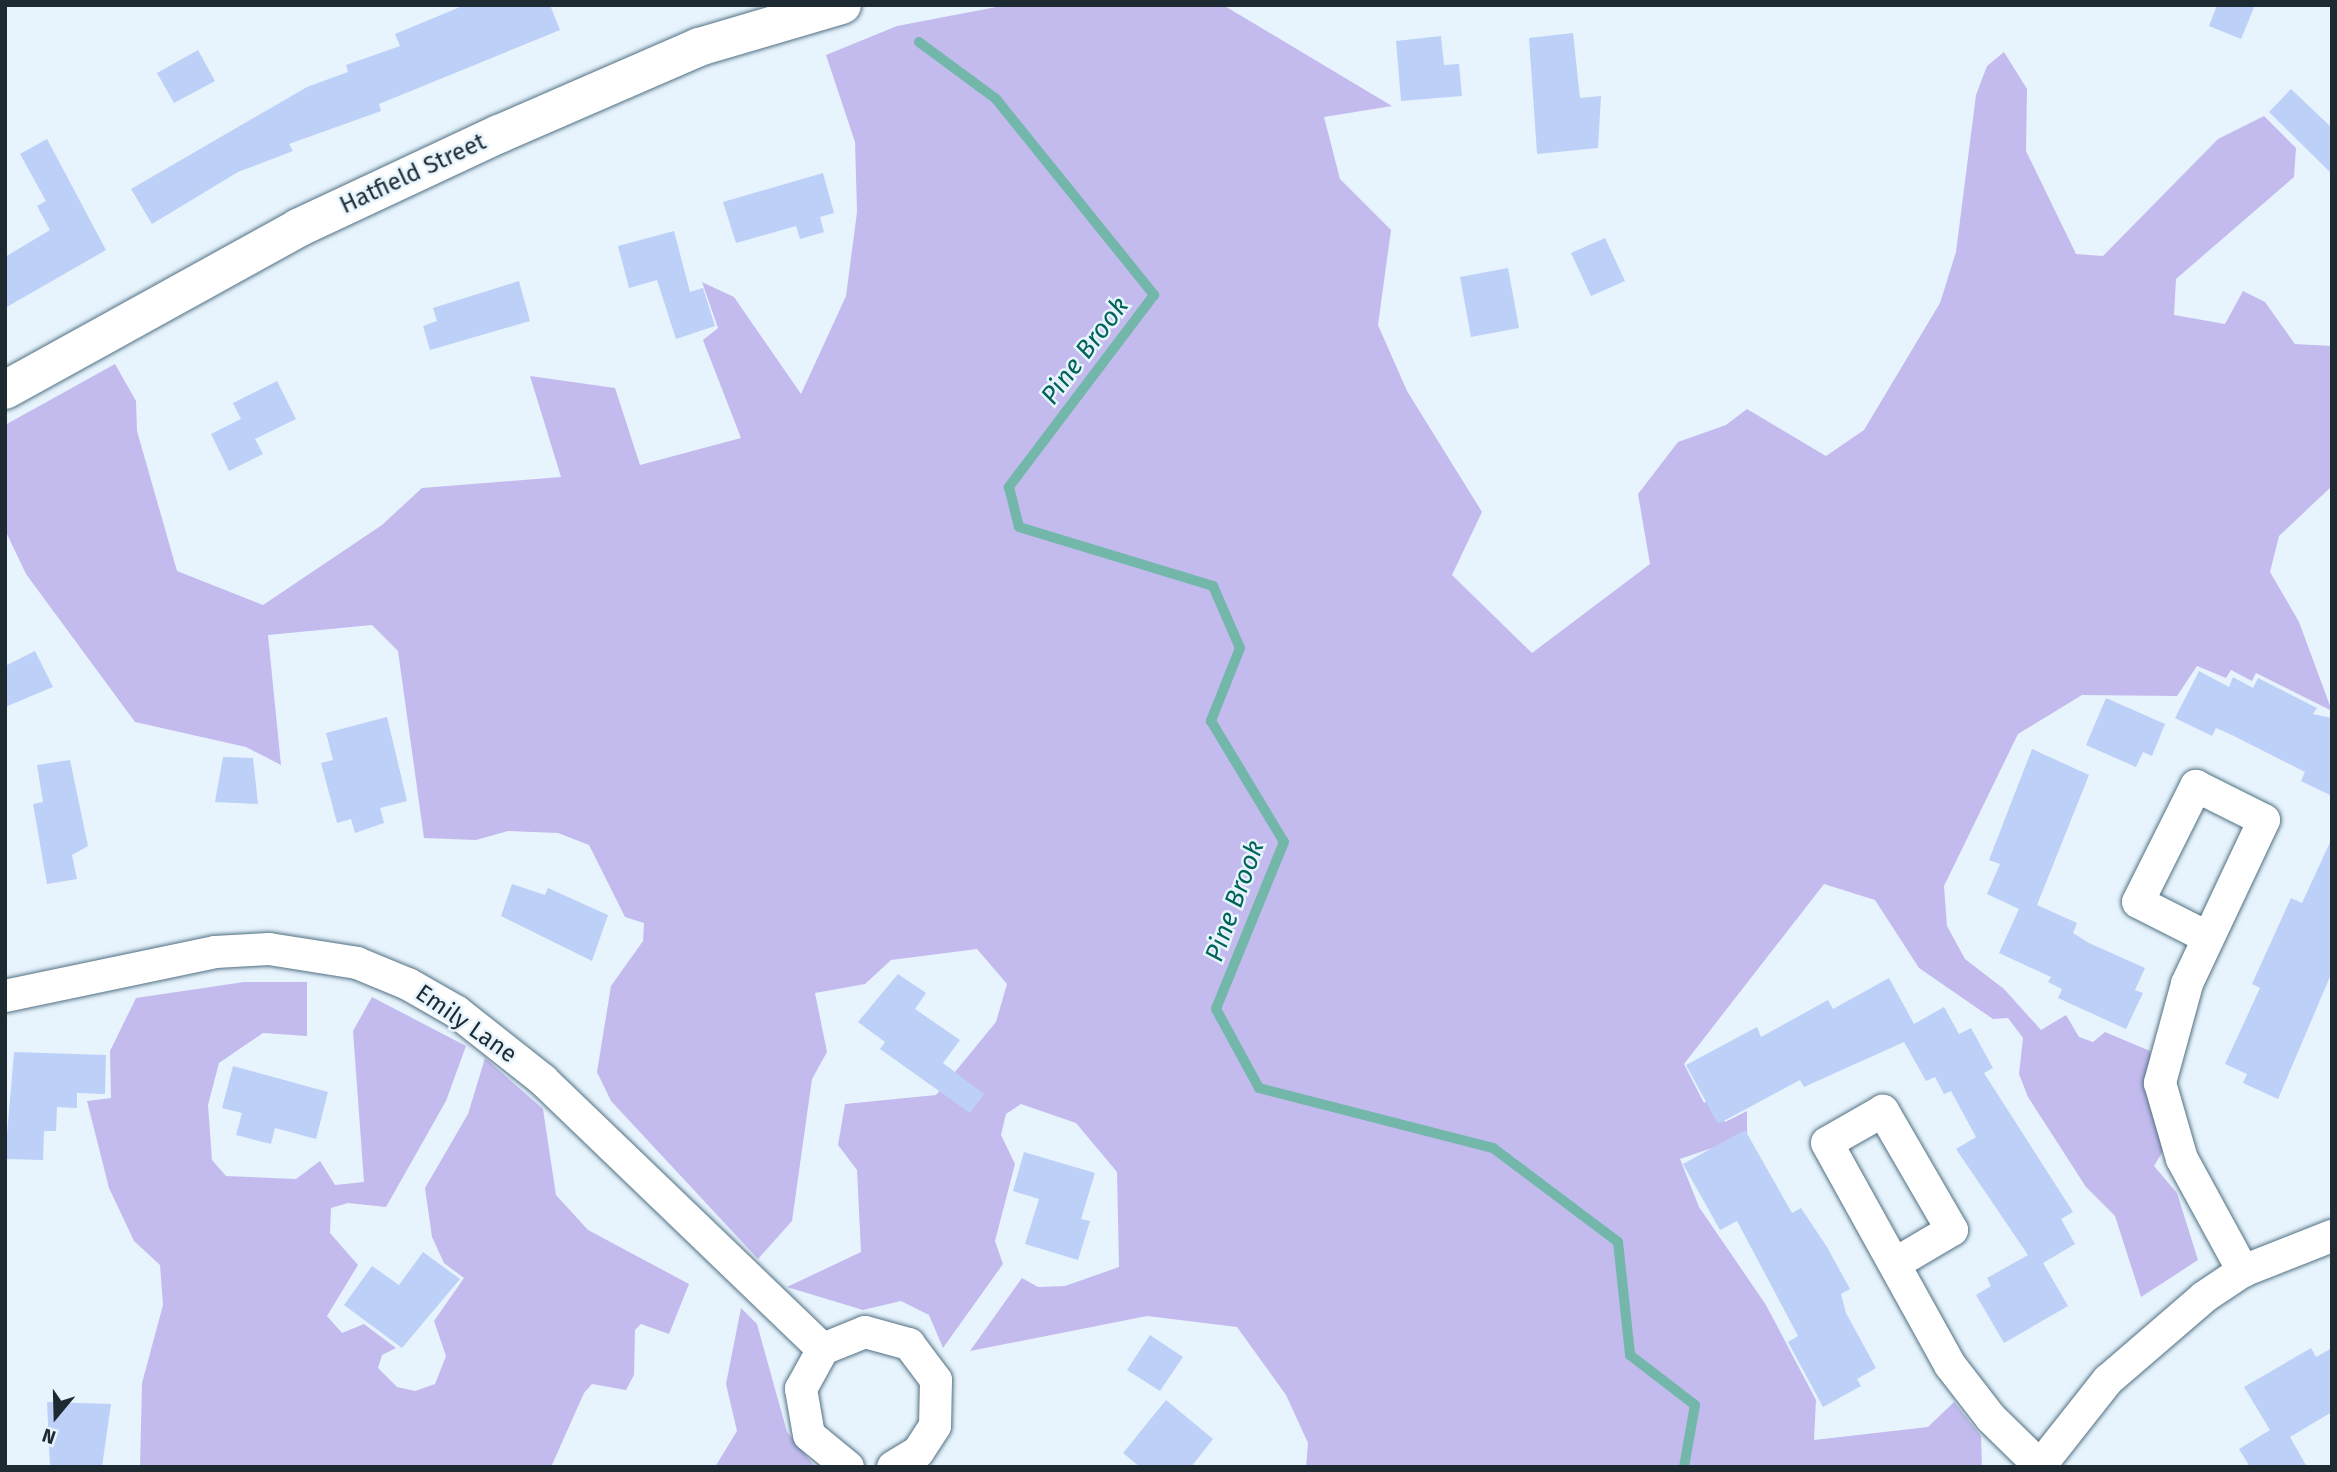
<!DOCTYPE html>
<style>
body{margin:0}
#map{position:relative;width:2337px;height:1472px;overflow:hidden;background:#e7f4fd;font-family:"Fira Sans",sans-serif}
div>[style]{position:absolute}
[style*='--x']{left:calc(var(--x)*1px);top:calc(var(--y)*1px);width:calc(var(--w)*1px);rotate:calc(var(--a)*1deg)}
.forest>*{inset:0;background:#c3bbee}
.stream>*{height:10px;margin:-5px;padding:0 5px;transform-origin:5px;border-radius:5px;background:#72b7aa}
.building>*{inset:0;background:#bdd0f7}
.roads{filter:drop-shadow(0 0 2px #527083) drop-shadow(0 0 2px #527083)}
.street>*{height:32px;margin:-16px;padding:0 16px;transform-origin:16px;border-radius:16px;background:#fff}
.secondary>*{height:38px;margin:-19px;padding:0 19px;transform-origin:19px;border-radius:19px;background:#fff}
span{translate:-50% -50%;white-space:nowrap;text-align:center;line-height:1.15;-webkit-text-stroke:5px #e7f4fd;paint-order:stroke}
.street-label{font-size:24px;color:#1d2a32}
.water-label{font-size:26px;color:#006357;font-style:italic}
.frame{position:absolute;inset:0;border:7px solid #1d2a32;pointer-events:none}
.north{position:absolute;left:21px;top:1381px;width:70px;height:70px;-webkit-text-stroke:5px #e7f4fd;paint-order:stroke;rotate:199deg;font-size:19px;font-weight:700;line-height:28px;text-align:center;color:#1d2a32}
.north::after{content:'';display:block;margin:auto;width:24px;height:32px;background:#1d2a32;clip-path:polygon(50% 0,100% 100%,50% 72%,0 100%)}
</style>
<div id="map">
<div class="forest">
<i style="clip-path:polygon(1007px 5px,1223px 5px,1392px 106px,1324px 117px,1340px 179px,1391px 230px,1378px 325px,1407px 391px,1482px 512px,1452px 575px,1532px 653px,1650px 564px,1638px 494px,1678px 442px,1726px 425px,1747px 409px,1826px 456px,1864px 430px,1940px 303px,1956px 252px,1976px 95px,1987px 66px,2004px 52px,2027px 89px,2026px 151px,2076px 254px,2103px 256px,2218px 139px,2264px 116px,2296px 148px,2294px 177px,2176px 279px,2174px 315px,2225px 324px,2243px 291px,2265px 302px,2295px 344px,2332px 346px,2332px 486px,2279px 536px,2270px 572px,2299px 622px,2332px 711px,2256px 673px,2252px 681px,2231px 670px,2226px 678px,2197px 666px,2177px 696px,2082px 695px,2018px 734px,1944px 886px,1947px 926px,1965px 959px,2004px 989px,2041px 1030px,2066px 1015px,2079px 1037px,2093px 1042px,2105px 1032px,2150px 1051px,2152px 1100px,2166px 1146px,2154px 1166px,2177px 1193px,2198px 1260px,2141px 1297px,2115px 1216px,2086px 1187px,2028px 1097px,2019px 1074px,2023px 1038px,2008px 1018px,1993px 1019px,1919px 968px,1875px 900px,1824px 884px,1684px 1064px,1704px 1103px,1712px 1098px,1725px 1122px,1747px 1111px,1747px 1136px,1680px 1159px,1699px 1207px,1766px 1305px,1816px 1400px,1814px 1440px,1928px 1427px,1954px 1402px,1981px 1436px,1982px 1467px,1306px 1467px,1308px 1443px,1286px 1395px,1237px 1327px,1147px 1316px,970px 1351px,1022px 1278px,1038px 1287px,1065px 1286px,1119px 1267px,1117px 1172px,1076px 1123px,1021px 1104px,1006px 1114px,1001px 1135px,1015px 1164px,995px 1241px,1003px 1264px,943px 1348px,929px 1315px,901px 1301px,863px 1310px,787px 1287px,861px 1252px,857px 1170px,838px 1145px,845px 1104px,936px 1095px,996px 1022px,1007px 984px,977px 949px,891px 960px,865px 984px,815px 993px,827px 1052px,812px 1079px,792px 1221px,758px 1259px,611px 1101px,597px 1072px,611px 986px,643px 941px,644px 923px,625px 917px,589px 845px,558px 833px,508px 831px,476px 840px,424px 838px,398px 651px,372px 625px,268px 635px,281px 765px,246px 747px,135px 722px,26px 574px,5px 530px,5px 425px,115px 364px,136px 401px,137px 431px,177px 571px,263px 605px,382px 525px,422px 488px,561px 477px,530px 376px,615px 388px,640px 465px,741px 438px,703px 340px,718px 328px,702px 282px,734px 297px,801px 394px,846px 296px,857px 212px,855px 142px,826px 55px,897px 26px)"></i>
<i style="clip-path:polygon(244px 982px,307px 982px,307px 1036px,263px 1033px,219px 1063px,208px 1105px,212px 1160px,226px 1176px,296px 1179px,320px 1161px,335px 1185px,364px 1182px,353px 1031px,372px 997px,466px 1046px,446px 1101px,386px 1207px,348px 1203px,331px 1208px,330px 1233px,358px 1265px,327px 1316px,342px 1333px,364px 1324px,396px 1348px,382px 1355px,378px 1368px,397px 1387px,415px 1391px,435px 1384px,446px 1356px,434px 1321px,464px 1278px,444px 1263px,432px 1237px,425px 1188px,468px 1114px,485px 1058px,543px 1109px,556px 1195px,588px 1230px,689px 1284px,669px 1334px,641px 1324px,635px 1330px,634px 1375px,626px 1390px,592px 1384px,584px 1393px,551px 1467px,140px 1467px,142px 1383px,163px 1305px,160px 1265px,134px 1241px,109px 1188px,87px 1101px,111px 1098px,110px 1051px,136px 998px)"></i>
<i style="clip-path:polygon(741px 1308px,757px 1324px,787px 1432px,815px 1467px,715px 1467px,737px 1431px,726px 1384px)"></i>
</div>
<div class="stream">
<i style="--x:919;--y:42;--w:96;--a:36.5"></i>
<i style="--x:996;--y:99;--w:252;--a:51.1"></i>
<i style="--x:1154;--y:295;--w:241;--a:127.1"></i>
<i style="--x:1009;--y:487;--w:41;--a:76"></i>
<i style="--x:1019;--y:527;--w:203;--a:16.9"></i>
<i style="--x:1213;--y:586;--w:68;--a:66.5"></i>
<i style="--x:1240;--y:648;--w:79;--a:111.7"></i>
<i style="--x:1211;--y:721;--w:141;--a:58.9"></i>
<i style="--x:1284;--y:842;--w:180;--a:112.2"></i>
<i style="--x:1216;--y:1009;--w:90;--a:61.4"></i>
<i style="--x:1259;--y:1088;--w:242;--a:14.4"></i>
<i style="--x:1493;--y:1148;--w:156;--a:36.9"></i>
<i style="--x:1618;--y:1242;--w:114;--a:83.9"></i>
<i style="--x:1630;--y:1355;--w:82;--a:37.6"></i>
<i style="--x:1695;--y:1405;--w:63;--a:100.1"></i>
</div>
<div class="building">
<i style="clip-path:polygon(465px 5px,550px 5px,560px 30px,379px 104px,381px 111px,289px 144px,293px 151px,238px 172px,152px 224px,131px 189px,307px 87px,348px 72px,346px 65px,400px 46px,395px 34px)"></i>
<i style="clip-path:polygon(2217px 5px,2255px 5px,2241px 39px,2209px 26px)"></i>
<i style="clip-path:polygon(1573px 33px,1580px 98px,1601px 96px,1598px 148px,1537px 154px,1529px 38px)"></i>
<i style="clip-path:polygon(1441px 36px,1444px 65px,1459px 64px,1462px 96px,1401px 101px,1396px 41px)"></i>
<i style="clip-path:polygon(198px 50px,215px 81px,174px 103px,157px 73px)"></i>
<i style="clip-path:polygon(2291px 89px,2332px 128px,2332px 174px,2269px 112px)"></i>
<i style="clip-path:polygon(47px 139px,106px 250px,5px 308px,5px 257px,50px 230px,37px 206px,46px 201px,20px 154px)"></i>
<i style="clip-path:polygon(823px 173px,834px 213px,820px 217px,824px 232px,800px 239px,796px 226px,736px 243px,723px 202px)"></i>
<i style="clip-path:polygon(674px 231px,690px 292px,703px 288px,715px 326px,676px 339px,657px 280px,629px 288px,618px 246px)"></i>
<i style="clip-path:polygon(1605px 238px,1625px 281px,1591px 296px,1571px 253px)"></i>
<i style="clip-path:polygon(1508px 268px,1519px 328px,1471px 337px,1460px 277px)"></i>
<i style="clip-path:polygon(519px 281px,530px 321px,430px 350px,423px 326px,437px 321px,433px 308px)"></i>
<i style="clip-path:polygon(277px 381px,296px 419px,255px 439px,263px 454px,229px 471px,211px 434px,241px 419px,233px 403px)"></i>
<i style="clip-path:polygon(35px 651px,53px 687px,5px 707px,5px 666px)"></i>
<i style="clip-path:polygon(2199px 671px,2229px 687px,2233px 677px,2253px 688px,2258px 678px,2317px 708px,2313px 714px,2332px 718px,2332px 796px,2301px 781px,2305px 772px,2234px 736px,2216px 728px,2212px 736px,2175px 718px)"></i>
<i style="clip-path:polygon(2106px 698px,2165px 724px,2152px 756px,2143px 752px,2136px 767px,2086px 745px)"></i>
<i style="clip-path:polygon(387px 717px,407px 801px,380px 808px,384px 823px,355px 833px,351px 819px,337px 823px,321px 763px,333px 760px,326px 733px)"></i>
<i style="clip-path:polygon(2032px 749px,2089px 775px,2037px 905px,2077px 923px,2073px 933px,2089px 943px,2145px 968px,2135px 990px,2143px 993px,2126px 1029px,2058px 998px,2062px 989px,2048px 982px,2051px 977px,1999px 953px,2019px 909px,1987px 894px,2000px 864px,1989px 860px)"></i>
<i style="clip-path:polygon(223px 757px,253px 758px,258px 804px,215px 802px)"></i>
<i style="clip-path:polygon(70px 760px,88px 846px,72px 855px,77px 879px,47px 884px,33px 804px,43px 802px,37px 765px)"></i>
<i style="clip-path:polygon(2332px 838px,2332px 972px,2278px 1099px,2243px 1083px,2247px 1074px,2225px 1064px,2260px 988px,2252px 984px,2291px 898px,2302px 903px)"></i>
<i style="clip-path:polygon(512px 884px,545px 895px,548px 888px,608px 915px,592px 961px,501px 916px)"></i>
<i style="clip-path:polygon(898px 974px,926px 993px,915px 1009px,960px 1040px,943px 1063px,984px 1094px,970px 1113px,880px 1049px,885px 1042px,858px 1022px)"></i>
<i style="clip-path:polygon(1889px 978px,1914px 1024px,1944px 1007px,1959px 1034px,1971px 1028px,1993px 1068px,1984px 1073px,2073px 1212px,2061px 1219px,2075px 1244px,2043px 1263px,2068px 1306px,2004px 1343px,1976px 1295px,1991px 1286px,1987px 1278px,2028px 1255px,1956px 1149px,1976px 1137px,1951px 1091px,1944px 1094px,1935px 1077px,1926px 1081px,1904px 1042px,1804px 1087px,1800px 1080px,1718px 1124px,1686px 1065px,1757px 1027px,1761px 1037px,1828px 1000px,1833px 1009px)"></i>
<i style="clip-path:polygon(14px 1052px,106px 1055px,105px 1094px,77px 1093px,77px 1108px,57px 1107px,56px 1131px,44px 1131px,43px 1160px,5px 1159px)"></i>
<i style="clip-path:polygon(233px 1066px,328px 1092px,316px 1139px,275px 1128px,271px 1144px,236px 1135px,242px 1113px,222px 1108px)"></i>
<i style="clip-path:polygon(1745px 1130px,1792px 1213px,1801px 1208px,1827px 1247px,1850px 1289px,1841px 1294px,1846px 1313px,1876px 1368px,1857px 1379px,1861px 1386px,1823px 1407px,1788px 1342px,1798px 1336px,1737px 1221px,1720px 1230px,1683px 1164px)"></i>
<i style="clip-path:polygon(1024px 1152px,1095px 1173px,1081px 1219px,1090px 1221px,1078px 1260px,1025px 1244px,1039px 1199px,1013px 1191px)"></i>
<i style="clip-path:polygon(423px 1252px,460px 1279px,402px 1348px,344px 1305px,372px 1266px,399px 1285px)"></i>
<i style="clip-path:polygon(1150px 1335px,1183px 1357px,1160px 1391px,1127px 1370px)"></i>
<i style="clip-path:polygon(2311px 1348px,2316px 1357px,2332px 1348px,2332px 1412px,2290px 1437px,2307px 1467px,2250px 1467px,2239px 1449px,2270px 1430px,2244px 1387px)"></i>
<i style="clip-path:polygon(1166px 1400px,1213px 1439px,1191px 1467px,1140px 1467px,1123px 1453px)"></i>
<i style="clip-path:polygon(47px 1402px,111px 1404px,102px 1467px,50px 1467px)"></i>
</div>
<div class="roads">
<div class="street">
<i style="--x:2207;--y:937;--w:77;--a:-153.1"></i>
<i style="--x:2138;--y:902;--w:130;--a:-63.4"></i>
<i style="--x:2196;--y:786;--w:76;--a:26.6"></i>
<i style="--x:2264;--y:820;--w:181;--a:115.2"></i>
<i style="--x:2187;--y:984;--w:103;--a:105.3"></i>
<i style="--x:2160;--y:1083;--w:79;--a:73.9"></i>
<i style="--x:2182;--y:1159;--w:128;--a:61.4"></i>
<i style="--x:5;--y:996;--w:215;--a:-11.8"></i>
<i style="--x:215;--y:952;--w:54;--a:-3.2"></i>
<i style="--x:269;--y:949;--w:89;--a:9"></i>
<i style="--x:357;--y:963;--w:55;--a:22.4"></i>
<i style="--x:408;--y:984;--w:56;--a:29.7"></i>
<i style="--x:457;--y:1012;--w:110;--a:38.3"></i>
<i style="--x:543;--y:1080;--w:388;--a:43.9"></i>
<i style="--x:1896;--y:1263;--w:65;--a:-30.5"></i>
<i style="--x:1952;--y:1230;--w:138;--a:-120.1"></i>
<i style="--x:1883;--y:1111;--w:64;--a:150.3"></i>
<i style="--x:1827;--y:1143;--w:254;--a:61"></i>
<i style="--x:1950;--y:1365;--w:67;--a:52.3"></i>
<i style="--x:1991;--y:1418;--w:70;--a:44.4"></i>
<i style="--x:2040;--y:1466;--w:110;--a:-51.7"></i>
<i style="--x:2108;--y:1380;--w:127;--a:-40.8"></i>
<i style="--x:2204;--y:1297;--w:47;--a:-33.7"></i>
<i style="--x:2243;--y:1271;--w:96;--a:-21.5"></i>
<i style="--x:848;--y:1467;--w:50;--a:-140.6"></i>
<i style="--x:809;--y:1435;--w:47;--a:-99.9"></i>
<i style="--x:801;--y:1389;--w:46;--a:-61.2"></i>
<i style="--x:823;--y:1349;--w:45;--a:-22"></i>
<i style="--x:865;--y:1332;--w:46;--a:15.3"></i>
<i style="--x:909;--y:1344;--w:45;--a:53.1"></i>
<i style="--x:936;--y:1380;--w:46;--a:91.2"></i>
<i style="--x:935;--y:1426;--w:31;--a:123"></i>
<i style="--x:918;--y:1452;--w:29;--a:149"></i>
</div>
<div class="secondary">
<i style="--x:5;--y:390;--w:335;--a:-28.9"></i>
<i style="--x:298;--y:228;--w:222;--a:-25.1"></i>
<i style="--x:499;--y:134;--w:218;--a:-23.5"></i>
<i style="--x:699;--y:47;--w:149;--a:-16.4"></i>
</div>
</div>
<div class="street-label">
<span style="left:413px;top:174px;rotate:-25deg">Hatfield Street</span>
<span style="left:466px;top:1024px;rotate:35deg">Emily Lane</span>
</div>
<div class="water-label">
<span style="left:1085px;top:351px;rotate:-53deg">Pine Brook</span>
<span style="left:1235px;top:901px;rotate:-70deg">Pine Brook</span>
</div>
<div class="frame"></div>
<div class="north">N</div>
</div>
